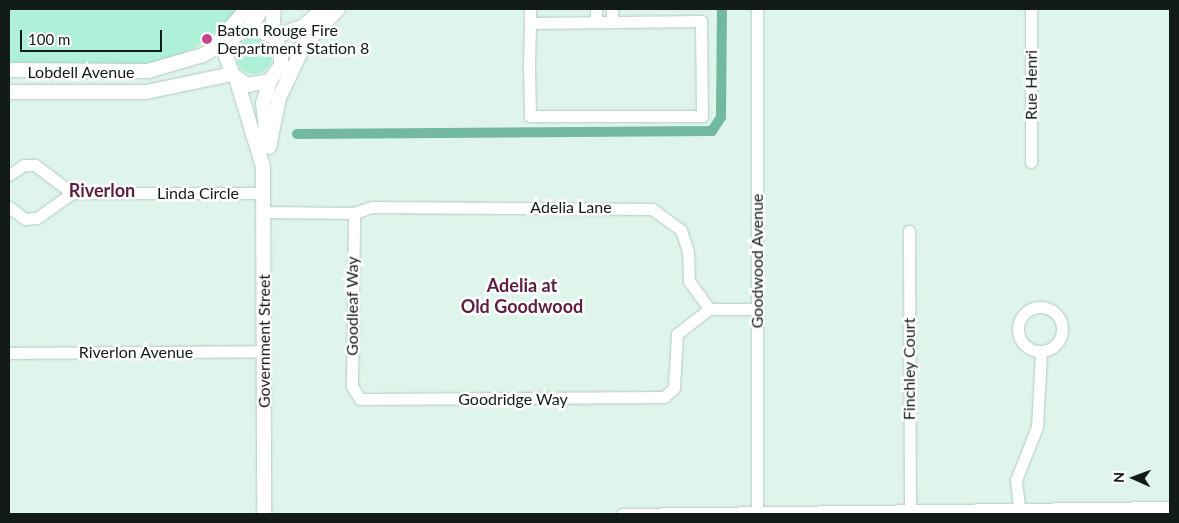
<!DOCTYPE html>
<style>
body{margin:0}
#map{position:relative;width:1179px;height:523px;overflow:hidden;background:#dff5ec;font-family:Lato,sans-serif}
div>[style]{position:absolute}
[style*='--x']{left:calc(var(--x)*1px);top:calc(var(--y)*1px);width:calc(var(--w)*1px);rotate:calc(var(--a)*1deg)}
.green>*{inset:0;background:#aef0d8}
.round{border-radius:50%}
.canal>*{height:10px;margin:-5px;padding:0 5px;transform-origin:5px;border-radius:5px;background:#73b9a1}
.roads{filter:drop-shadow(0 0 1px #b4c9c1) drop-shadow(0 0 1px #b4c9c1)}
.minor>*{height:11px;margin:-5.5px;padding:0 5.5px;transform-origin:5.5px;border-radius:5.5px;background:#fff}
.minor>.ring{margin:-5.5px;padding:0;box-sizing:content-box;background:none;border:11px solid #fff;border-radius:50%}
.major>*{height:14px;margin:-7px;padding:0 7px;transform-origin:7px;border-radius:7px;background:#fff}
.dots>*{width:14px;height:14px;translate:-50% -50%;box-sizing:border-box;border:2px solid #fff;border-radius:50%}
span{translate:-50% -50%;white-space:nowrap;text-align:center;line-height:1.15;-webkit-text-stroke:5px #fff;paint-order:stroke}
.poi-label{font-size:16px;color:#131b18}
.left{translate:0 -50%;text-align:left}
.street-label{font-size:16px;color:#131b18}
.neighbourhood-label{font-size:18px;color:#5d1e40;font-weight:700}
.frame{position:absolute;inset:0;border:10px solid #131b18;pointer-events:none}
.north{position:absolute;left:1109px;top:453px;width:50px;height:50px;-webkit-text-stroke:4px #fff;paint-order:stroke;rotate:272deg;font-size:14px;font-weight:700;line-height:20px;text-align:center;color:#131b18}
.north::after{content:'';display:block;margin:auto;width:18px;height:22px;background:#131b18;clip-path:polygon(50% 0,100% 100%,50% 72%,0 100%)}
.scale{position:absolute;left:20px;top:30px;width:142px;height:22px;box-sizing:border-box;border:2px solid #131b18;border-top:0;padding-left:6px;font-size:15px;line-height:18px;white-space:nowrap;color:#131b18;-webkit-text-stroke:4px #fff;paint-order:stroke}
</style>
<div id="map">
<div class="green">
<i style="clip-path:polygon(9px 9px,241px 9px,195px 48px,156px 65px,9px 67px)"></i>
<i class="round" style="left:236px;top:38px;width:36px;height:36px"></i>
</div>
<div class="canal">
<i style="--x:297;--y:134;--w:415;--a:-0.4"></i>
<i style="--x:712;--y:131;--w:17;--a:-57"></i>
<i style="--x:721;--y:117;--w:108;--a:-89.5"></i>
</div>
<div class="roads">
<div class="minor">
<i style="--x:757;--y:9;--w:505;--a:90"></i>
<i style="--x:1031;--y:9;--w:153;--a:90"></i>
<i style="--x:596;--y:22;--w:13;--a:-90"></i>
<i style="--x:612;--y:22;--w:13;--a:-90"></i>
<i style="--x:530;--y:23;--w:171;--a:-0.7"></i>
<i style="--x:701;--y:21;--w:95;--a:89.4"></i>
<i style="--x:702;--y:116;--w:172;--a:180"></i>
<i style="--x:530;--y:116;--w:51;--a:-91.1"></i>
<i style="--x:529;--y:65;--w:42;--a:-88.6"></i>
<i style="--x:530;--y:23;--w:14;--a:-90"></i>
<i style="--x:9;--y:175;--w:18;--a:-34"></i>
<i style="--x:24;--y:165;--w:11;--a:0"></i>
<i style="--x:35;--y:165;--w:46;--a:37.1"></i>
<i style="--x:9;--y:207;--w:20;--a:37"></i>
<i style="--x:25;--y:219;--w:12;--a:-5"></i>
<i style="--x:37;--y:218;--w:43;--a:-35.5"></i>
<i style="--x:72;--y:193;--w:191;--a:0"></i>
<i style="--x:264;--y:212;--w:90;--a:0.6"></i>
<i style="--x:354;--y:213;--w:18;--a:-19"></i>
<i style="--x:371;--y:207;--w:281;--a:0.4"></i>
<i style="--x:652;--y:209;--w:36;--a:36"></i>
<i style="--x:681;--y:230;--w:22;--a:72"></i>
<i style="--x:688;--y:251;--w:30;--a:88"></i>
<i style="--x:689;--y:281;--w:34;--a:54"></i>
<i style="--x:709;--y:309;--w:41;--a:142"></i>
<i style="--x:677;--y:334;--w:54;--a:93.2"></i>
<i style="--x:674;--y:388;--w:13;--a:138"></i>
<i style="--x:664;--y:397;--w:304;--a:179.6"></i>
<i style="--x:360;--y:399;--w:15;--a:-122"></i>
<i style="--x:352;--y:386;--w:173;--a:-89.3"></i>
<i style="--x:909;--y:231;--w:276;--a:89.8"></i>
<i class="ring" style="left:1018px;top:307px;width:33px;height:33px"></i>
<i style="--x:709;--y:309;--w:48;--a:0"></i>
<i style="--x:9;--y:353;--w:255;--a:-0.4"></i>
<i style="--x:622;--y:514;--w:548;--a:-0.73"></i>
<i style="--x:1020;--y:514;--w:34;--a:-97"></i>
<i style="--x:1016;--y:480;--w:57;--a:-68.4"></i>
<i style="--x:1037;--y:427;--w:75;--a:-86.9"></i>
</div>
<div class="major">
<i style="--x:248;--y:30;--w:25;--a:-56"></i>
<i style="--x:272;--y:35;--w:26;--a:-86"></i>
<i style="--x:274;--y:37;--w:32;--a:-20"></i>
<i style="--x:304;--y:26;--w:25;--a:-43"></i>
<i style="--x:221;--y:38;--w:39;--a:-48"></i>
<i style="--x:299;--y:50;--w:57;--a:-46.4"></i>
<i style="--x:9;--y:70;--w:139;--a:0.4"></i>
<i style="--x:148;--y:71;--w:57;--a:-16.2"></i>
<i style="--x:203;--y:55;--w:44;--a:-31.2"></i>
<i style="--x:241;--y:32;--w:15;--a:-11"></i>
<i style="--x:256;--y:29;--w:20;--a:24"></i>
<i style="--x:274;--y:37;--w:15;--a:62"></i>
<i style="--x:281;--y:50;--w:15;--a:90"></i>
<i style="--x:281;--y:65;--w:19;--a:125"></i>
<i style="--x:270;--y:81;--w:23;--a:170"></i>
<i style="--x:247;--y:85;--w:19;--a:-144"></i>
<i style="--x:232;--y:74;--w:20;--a:-108"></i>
<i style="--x:226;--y:55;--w:21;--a:-65"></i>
<i style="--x:236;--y:78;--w:93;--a:73.1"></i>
<i style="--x:263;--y:167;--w:347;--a:89.8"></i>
<i style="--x:9;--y:92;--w:137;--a:0"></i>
<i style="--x:146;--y:92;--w:88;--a:-11.8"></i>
<i style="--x:267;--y:140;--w:37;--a:-96"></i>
<i style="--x:263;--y:103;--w:23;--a:-72"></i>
<i style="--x:269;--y:147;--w:50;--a:-78.5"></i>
<i style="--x:279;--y:98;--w:61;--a:-64.7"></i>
</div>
</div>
<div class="dots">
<i style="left:207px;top:39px;background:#c6448b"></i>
</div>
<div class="poi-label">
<span class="left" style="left:217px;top:39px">Baton Rouge Fire<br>Department Station 8</span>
</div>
<div class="street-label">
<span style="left:81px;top:72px">Lobdell Avenue</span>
<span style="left:1031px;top:85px;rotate:-90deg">Rue Henri</span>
<span style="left:198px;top:193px">Linda Circle</span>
<span style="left:571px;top:207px">Adelia Lane</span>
<span style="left:757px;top:261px;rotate:-90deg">Goodwood Avenue</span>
<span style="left:352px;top:306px;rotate:-90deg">Goodleaf Way</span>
<span style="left:264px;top:341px;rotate:-90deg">Government Street</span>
<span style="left:136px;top:352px">Riverlon Avenue</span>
<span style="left:909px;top:369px;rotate:-90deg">Finchley Court</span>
<span style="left:513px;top:399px">Goodridge Way</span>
</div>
<div class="neighbourhood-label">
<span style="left:102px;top:190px">Riverlon</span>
<span style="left:522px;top:296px">Adelia at<br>Old Goodwood</span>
</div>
<div class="frame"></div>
<div class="north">N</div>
<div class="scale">100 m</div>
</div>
